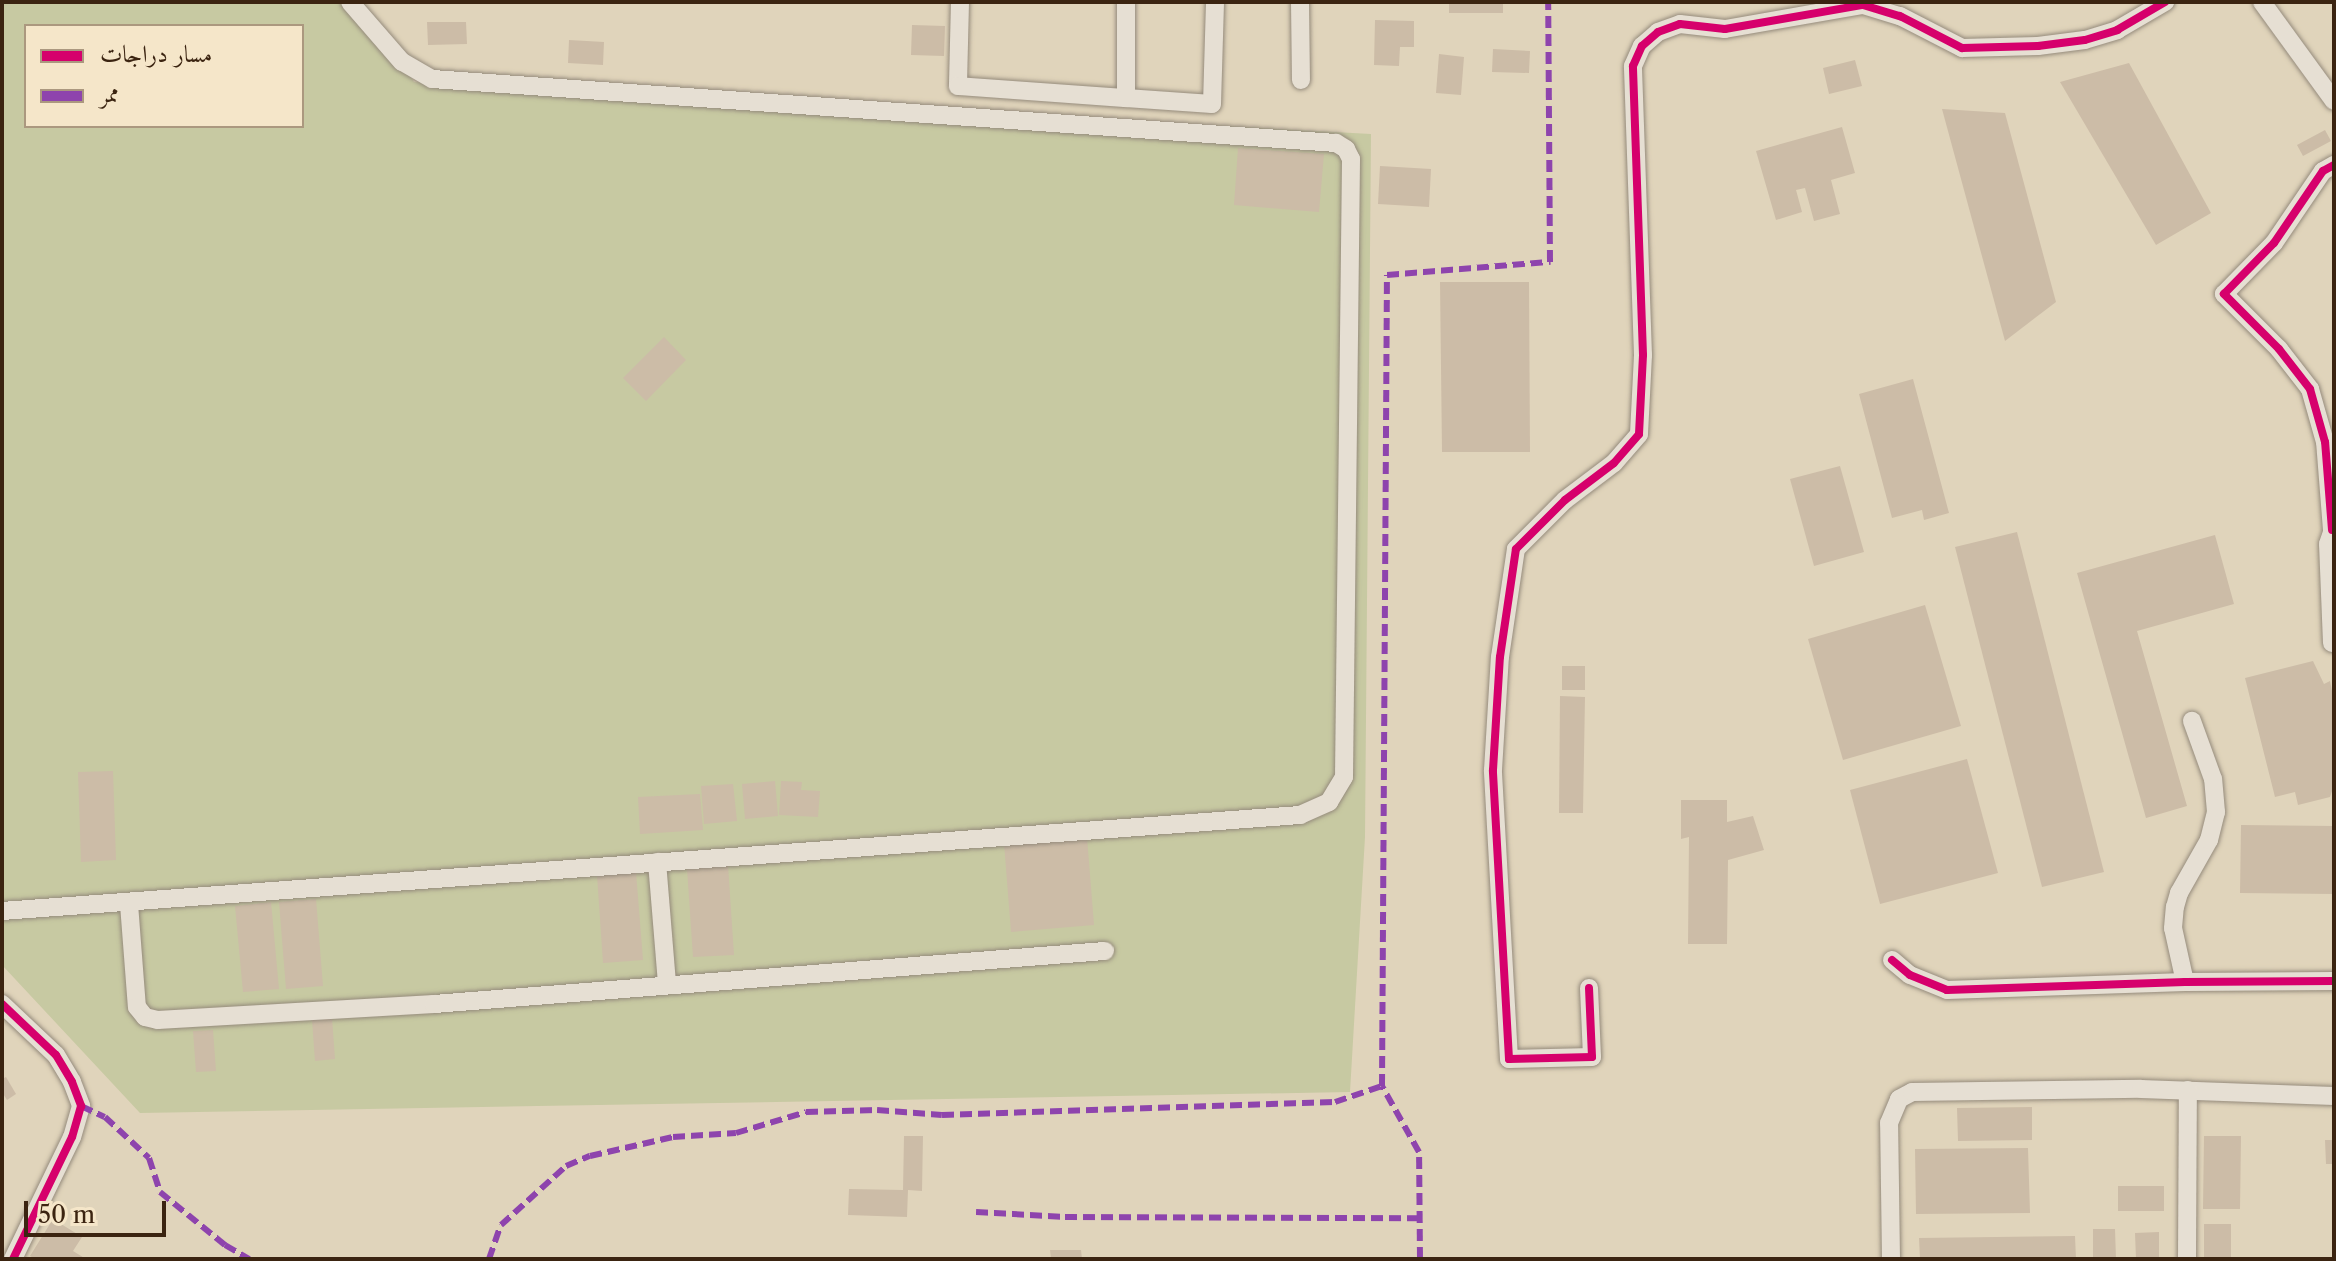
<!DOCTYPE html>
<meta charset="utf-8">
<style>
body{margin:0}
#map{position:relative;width:2336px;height:1261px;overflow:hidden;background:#e0d4bb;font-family:"Libre Caslon Text",Amiri,serif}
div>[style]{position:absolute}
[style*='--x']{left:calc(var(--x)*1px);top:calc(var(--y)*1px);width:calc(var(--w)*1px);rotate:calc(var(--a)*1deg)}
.green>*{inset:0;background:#c7c9a2}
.building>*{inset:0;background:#ccbca7}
.roads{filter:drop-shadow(0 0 2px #958b7c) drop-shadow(0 0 2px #958b7c)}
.minor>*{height:18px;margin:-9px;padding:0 9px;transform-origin:9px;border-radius:9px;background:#e6dfd3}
.quiet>*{height:6px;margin-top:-3px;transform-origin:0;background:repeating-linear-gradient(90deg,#8e44ad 0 12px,transparent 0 18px)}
.cycleway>*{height:8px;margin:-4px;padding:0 4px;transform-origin:4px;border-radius:4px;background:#d6006c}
span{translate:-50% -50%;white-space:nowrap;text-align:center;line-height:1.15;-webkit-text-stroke:6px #f5e6c9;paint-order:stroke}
.frame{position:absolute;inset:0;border:4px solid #3b2411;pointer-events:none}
.legend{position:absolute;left:24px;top:24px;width:280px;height:104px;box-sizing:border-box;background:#f5e6c9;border:2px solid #ab987f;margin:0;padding:10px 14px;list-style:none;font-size:24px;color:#3b2411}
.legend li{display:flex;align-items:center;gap:16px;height:40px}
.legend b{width:40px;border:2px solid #ab987f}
.scale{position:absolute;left:24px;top:1201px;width:142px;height:36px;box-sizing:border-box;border:4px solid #3b2411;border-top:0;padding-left:10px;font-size:24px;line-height:28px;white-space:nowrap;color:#3b2411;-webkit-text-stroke:6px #f5e6c9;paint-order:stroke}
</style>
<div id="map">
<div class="green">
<i style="clip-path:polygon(evenodd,2px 2px,363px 2px,414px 82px,1371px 134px,1365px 837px,1350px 1092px,140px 1113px,2px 965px,2px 2px,26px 26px,302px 26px,302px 126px,26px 126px,26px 26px)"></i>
</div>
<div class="building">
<i style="clip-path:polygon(1449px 2px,1503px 2px,1503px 13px,1449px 13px)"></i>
<i style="clip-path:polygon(1375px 20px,1414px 21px,1414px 47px,1400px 47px,1399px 66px,1374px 65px)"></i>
<i style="clip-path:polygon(427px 22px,466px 22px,467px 44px,428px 45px)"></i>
<i style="clip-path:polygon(912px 25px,945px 26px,944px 56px,911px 55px)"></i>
<i style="clip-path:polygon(569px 40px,604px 42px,603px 65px,568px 63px)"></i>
<i style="clip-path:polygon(1493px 49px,1530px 51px,1529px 73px,1492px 72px)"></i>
<i style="clip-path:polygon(1439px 54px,1464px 57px,1461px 95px,1436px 93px)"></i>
<i style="clip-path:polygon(1855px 60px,1862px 86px,1829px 94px,1823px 68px)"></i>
<i style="clip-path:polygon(2129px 63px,2211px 213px,2156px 245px,2060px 82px)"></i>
<i style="clip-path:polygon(1942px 109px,2005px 113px,2056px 302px,2005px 341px)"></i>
<i style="clip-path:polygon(1842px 127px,1855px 173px,1831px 180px,1840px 214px,1814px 221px,1805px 188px,1796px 190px,1802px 212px,1776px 220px,1756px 151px)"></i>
<i style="clip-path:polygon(2325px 130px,2331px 141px,2303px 156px,2297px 145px)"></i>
<i style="clip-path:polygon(1238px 148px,1324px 154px,1319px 212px,1234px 205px)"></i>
<i style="clip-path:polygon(1380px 166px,1431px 169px,1429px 207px,1378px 204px)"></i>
<i style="clip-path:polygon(1440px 282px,1529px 282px,1530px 452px,1442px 452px)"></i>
<i style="clip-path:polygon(664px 337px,686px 360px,646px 401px,623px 378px)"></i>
<i style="clip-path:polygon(1913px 379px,1949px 513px,1924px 520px,1922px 510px,1892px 518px,1859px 394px)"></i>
<i style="clip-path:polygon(1840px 466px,1864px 552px,1814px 566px,1790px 479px)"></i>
<i style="clip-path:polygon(2017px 532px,2104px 872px,2042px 887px,1955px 547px)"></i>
<i style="clip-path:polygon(2215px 535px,2234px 604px,2137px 631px,2187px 806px,2146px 818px,2077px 573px)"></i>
<i style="clip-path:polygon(1925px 605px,1961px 726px,1843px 760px,1808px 639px)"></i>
<i style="clip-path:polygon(2313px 661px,2324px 684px,2330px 681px,2334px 701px,2334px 785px,2330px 797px,2298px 805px,2295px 792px,2275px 797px,2245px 678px)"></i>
<i style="clip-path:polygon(1562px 666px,1585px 666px,1585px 690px,1562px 690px)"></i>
<i style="clip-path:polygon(1560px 696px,1585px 697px,1583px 813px,1559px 813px)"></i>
<i style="clip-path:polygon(1967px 759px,1998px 873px,1880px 904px,1850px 790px)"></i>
<i style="clip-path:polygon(113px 771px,116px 860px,81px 862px,78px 772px)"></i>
<i style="clip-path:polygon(775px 781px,778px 816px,745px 819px,742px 784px)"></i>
<i style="clip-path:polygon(781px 781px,802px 782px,801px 790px,820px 791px,818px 817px,779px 815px)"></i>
<i style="clip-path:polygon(733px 784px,737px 821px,704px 824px,701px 786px)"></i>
<i style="clip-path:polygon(700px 794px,703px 830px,640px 834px,638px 797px)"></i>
<i style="clip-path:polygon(1681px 800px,1727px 800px,1727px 822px,1753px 816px,1764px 850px,1728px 860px,1727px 944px,1688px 944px,1689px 837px,1681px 839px)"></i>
<i style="clip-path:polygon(2241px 825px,2334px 826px,2334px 894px,2240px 893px)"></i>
<i style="clip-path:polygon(1087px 837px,1094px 925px,1011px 932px,1004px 843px)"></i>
<i style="clip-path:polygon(728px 865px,734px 955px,693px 957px,687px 868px)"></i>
<i style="clip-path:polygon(636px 872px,643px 960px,603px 963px,597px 875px)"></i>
<i style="clip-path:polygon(316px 899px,323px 986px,286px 989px,279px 902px)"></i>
<i style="clip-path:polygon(271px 902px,279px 989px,243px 992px,235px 906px)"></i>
<i style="clip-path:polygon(332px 1018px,335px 1059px,315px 1061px,312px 1020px)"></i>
<i style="clip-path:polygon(213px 1030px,216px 1071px,196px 1072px,193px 1031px)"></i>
<i style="clip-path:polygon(6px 1077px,16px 1094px,7px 1100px,2px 1092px,2px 1079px)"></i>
<i style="clip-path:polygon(2032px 1107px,2032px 1140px,1958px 1141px,1957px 1108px)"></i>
<i style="clip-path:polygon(904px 1136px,923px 1136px,922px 1191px,908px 1190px,907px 1217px,848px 1215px,849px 1189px,903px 1190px)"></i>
<i style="clip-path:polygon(2204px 1136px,2241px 1136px,2240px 1209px,2203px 1209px)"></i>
<i style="clip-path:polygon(2325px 1140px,2334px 1140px,2334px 1164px,2326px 1164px)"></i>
<i style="clip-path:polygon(2028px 1148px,2030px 1213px,1916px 1214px,1915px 1149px)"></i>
<i style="clip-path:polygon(2118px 1186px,2164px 1186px,2164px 1211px,2118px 1211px)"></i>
<i style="clip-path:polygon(53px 1219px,82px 1237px,73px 1251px,86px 1259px,36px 1259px,30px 1256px)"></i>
<i style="clip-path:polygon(2204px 1224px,2231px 1224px,2231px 1259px,2204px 1259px)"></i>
<i style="clip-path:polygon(2093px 1229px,2115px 1229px,2116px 1259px,2093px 1259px)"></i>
<i style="clip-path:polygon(2159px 1232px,2159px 1259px,2136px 1259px,2135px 1233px)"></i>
<i style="clip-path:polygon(2075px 1236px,2076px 1259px,1920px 1259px,1919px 1238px)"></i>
<i style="clip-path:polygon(1050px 1250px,1081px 1250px,1082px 1259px,1051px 1259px)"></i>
</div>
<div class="roads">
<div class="minor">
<i style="--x:960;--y:2;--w:84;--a:91.4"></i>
<i style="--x:958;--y:86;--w:168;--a:4.1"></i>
<i style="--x:1126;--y:98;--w:96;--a:-90"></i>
<i style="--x:1300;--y:2;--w:78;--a:89.3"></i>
<i style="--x:2262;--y:2;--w:122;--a:54"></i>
<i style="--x:1126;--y:98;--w:86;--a:4"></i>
<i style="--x:1212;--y:104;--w:102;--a:-88.3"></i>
<i style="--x:2332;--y:530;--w:88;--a:-94.5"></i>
<i style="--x:2325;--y:442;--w:55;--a:-105.8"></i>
<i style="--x:2310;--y:389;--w:51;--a:-127.8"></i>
<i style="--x:2279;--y:349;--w:78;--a:-135"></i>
<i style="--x:2224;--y:294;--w:71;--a:-45.6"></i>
<i style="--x:2274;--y:243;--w:87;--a:-55.8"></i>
<i style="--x:2323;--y:171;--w:13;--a:-29"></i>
<i style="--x:2332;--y:643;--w:99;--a:-92.3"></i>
<i style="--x:2328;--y:544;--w:18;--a:-71"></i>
<i style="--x:657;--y:862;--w:121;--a:85.3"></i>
<i style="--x:129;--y:904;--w:103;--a:85.6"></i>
<i style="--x:137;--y:1007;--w:13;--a:51"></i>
<i style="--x:145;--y:1017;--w:13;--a:13"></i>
<i style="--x:158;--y:1020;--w:276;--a:-3.3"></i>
<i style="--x:434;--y:1004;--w:673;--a:-4.52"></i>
<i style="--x:2;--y:911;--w:1302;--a:-4.23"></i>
<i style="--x:1300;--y:815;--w:32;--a:-24"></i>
<i style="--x:1329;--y:802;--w:29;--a:-59"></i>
<i style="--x:1344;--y:777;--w:618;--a:-89.35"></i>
<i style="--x:1351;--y:159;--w:11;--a:-117"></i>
<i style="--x:1346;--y:149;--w:12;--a:-149"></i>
<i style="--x:1336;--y:143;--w:906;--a:-175.95"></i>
<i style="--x:432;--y:79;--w:34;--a:-150"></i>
<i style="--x:402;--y:62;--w:79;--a:-130.9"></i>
<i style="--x:1892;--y:960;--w:23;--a:40"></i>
<i style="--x:1910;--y:975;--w:40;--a:22"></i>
<i style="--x:1947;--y:990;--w:238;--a:-1.9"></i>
<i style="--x:2185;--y:982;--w:149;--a:-0.4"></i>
<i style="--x:2185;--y:982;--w:55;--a:-102.5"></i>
<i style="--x:2173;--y:928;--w:21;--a:-85"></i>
<i style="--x:2175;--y:907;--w:15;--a:-74"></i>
<i style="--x:2179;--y:893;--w:61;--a:-60.5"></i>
<i style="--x:2209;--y:840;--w:29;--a:-76"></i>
<i style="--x:2216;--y:812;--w:33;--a:-95"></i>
<i style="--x:2213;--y:779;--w:62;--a:-109.9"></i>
<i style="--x:1589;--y:988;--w:69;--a:87.5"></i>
<i style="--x:1592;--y:1057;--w:83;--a:178.6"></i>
<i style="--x:1509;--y:1059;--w:289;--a:-93.2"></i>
<i style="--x:1493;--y:770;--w:113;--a:-86.5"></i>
<i style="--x:1500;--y:657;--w:109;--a:-81.6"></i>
<i style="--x:1516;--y:549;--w:69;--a:-45"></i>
<i style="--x:1565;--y:500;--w:61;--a:-37.1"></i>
<i style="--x:1614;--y:463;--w:38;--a:-49"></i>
<i style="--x:1639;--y:434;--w:79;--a:-87.1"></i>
<i style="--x:1643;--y:355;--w:289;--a:-92"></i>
<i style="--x:1633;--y:66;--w:22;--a:-66"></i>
<i style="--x:1642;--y:46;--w:21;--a:-41"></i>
<i style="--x:1658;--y:32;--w:23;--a:-20"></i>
<i style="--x:1680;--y:24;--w:45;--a:6.3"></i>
<i style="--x:1725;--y:29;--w:140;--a:-9.9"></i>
<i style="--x:1863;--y:5;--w:39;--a:17"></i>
<i style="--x:1900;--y:16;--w:70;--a:27.3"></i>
<i style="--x:1962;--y:48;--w:76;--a:-1.5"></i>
<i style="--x:2038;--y:46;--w:47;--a:-7.3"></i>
<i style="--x:2085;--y:40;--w:34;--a:-17"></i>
<i style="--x:2117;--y:30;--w:56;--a:-30.3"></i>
<i style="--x:2;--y:1004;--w:74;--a:43.4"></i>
<i style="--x:56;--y:1055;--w:31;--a:59"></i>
<i style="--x:72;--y:1082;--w:26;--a:69"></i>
<i style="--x:81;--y:1106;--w:32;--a:106"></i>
<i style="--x:72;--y:1137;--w:136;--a:115.8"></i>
<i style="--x:1891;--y:1259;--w:136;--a:-90.8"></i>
<i style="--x:1889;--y:1123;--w:26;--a:-67"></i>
<i style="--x:1899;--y:1099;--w:15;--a:-28"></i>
<i style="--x:1912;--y:1092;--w:229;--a:-0.8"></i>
<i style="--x:2141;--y:1089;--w:193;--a:2.1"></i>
<i style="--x:2187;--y:1259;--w:169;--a:-89.7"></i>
</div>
</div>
<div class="quiet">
<i style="--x:81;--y:1106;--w:26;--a:25"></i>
<i style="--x:105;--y:1117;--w:60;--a:43"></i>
<i style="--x:149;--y:1158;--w:36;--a:72"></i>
<i style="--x:160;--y:1192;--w:84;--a:39.2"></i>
<i style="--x:225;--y:1245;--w:28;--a:30"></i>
<i style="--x:976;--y:1212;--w:89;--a:3.2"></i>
<i style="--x:1065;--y:1217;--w:355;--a:0.2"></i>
<i style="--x:489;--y:1259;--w:36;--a:-71"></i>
<i style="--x:501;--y:1225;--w:88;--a:-42.2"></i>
<i style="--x:566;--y:1166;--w:26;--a:-23"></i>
<i style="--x:590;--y:1156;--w:85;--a:-12.9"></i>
<i style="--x:673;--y:1137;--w:63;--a:-3.6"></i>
<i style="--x:736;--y:1133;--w:73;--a:-16.7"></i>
<i style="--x:806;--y:1112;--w:71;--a:-1.6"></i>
<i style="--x:877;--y:1110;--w:65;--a:4.4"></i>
<i style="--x:942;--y:1115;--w:393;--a:-1.9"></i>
<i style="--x:1335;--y:1102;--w:50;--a:-18.8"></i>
<i style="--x:1420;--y:1259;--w:107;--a:-90.5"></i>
<i style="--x:1419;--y:1152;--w:76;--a:-119.3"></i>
<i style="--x:1382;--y:1086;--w:811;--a:-89.65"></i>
<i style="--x:1387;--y:275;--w:164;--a:-4.6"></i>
<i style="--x:1550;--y:262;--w:260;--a:-90.4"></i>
</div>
<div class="cycleway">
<i style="--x:2332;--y:530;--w:88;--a:-94.5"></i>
<i style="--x:2325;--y:442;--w:55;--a:-105.8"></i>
<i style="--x:2310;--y:389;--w:51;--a:-127.8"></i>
<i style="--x:2279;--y:349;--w:78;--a:-135"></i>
<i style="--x:2224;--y:294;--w:71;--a:-45.6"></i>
<i style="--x:2274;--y:243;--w:87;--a:-55.8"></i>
<i style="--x:2323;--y:171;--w:13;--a:-29"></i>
<i style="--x:1892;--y:960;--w:23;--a:40"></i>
<i style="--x:1910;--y:975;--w:40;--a:22"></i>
<i style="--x:1947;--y:990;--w:238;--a:-1.9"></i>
<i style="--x:2185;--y:982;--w:149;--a:-0.4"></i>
<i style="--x:1589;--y:988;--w:69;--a:87.5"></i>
<i style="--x:1592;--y:1057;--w:83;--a:178.6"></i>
<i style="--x:1509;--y:1059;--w:289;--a:-93.2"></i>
<i style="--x:1493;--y:770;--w:113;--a:-86.5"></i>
<i style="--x:1500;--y:657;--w:109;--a:-81.6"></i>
<i style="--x:1516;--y:549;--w:69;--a:-45"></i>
<i style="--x:1565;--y:500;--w:61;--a:-37.1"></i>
<i style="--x:1614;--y:463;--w:38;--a:-49"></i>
<i style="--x:1639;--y:434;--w:79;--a:-87.1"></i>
<i style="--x:1643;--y:355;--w:289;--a:-92"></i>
<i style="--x:1633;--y:66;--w:22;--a:-66"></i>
<i style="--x:1642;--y:46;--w:21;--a:-41"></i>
<i style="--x:1658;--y:32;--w:23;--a:-20"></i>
<i style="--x:1680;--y:24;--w:45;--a:6.3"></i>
<i style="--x:1725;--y:29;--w:140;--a:-9.9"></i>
<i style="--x:1863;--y:5;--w:39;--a:17"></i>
<i style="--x:1900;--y:16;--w:70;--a:27.3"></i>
<i style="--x:1962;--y:48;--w:76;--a:-1.5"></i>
<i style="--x:2038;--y:46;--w:47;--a:-7.3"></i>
<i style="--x:2085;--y:40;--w:34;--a:-17"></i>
<i style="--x:2117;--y:30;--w:56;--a:-30.3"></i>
<i style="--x:2;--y:1004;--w:74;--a:43.4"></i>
<i style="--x:56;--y:1055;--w:31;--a:59"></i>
<i style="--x:72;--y:1082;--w:26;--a:69"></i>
<i style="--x:81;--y:1106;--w:32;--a:106"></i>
<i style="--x:72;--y:1137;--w:136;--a:115.8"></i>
</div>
<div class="frame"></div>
<ul class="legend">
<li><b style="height:10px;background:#d6006c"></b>مسار دراجات</li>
<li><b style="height:10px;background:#8e44ad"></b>ممر</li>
</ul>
<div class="scale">50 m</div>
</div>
